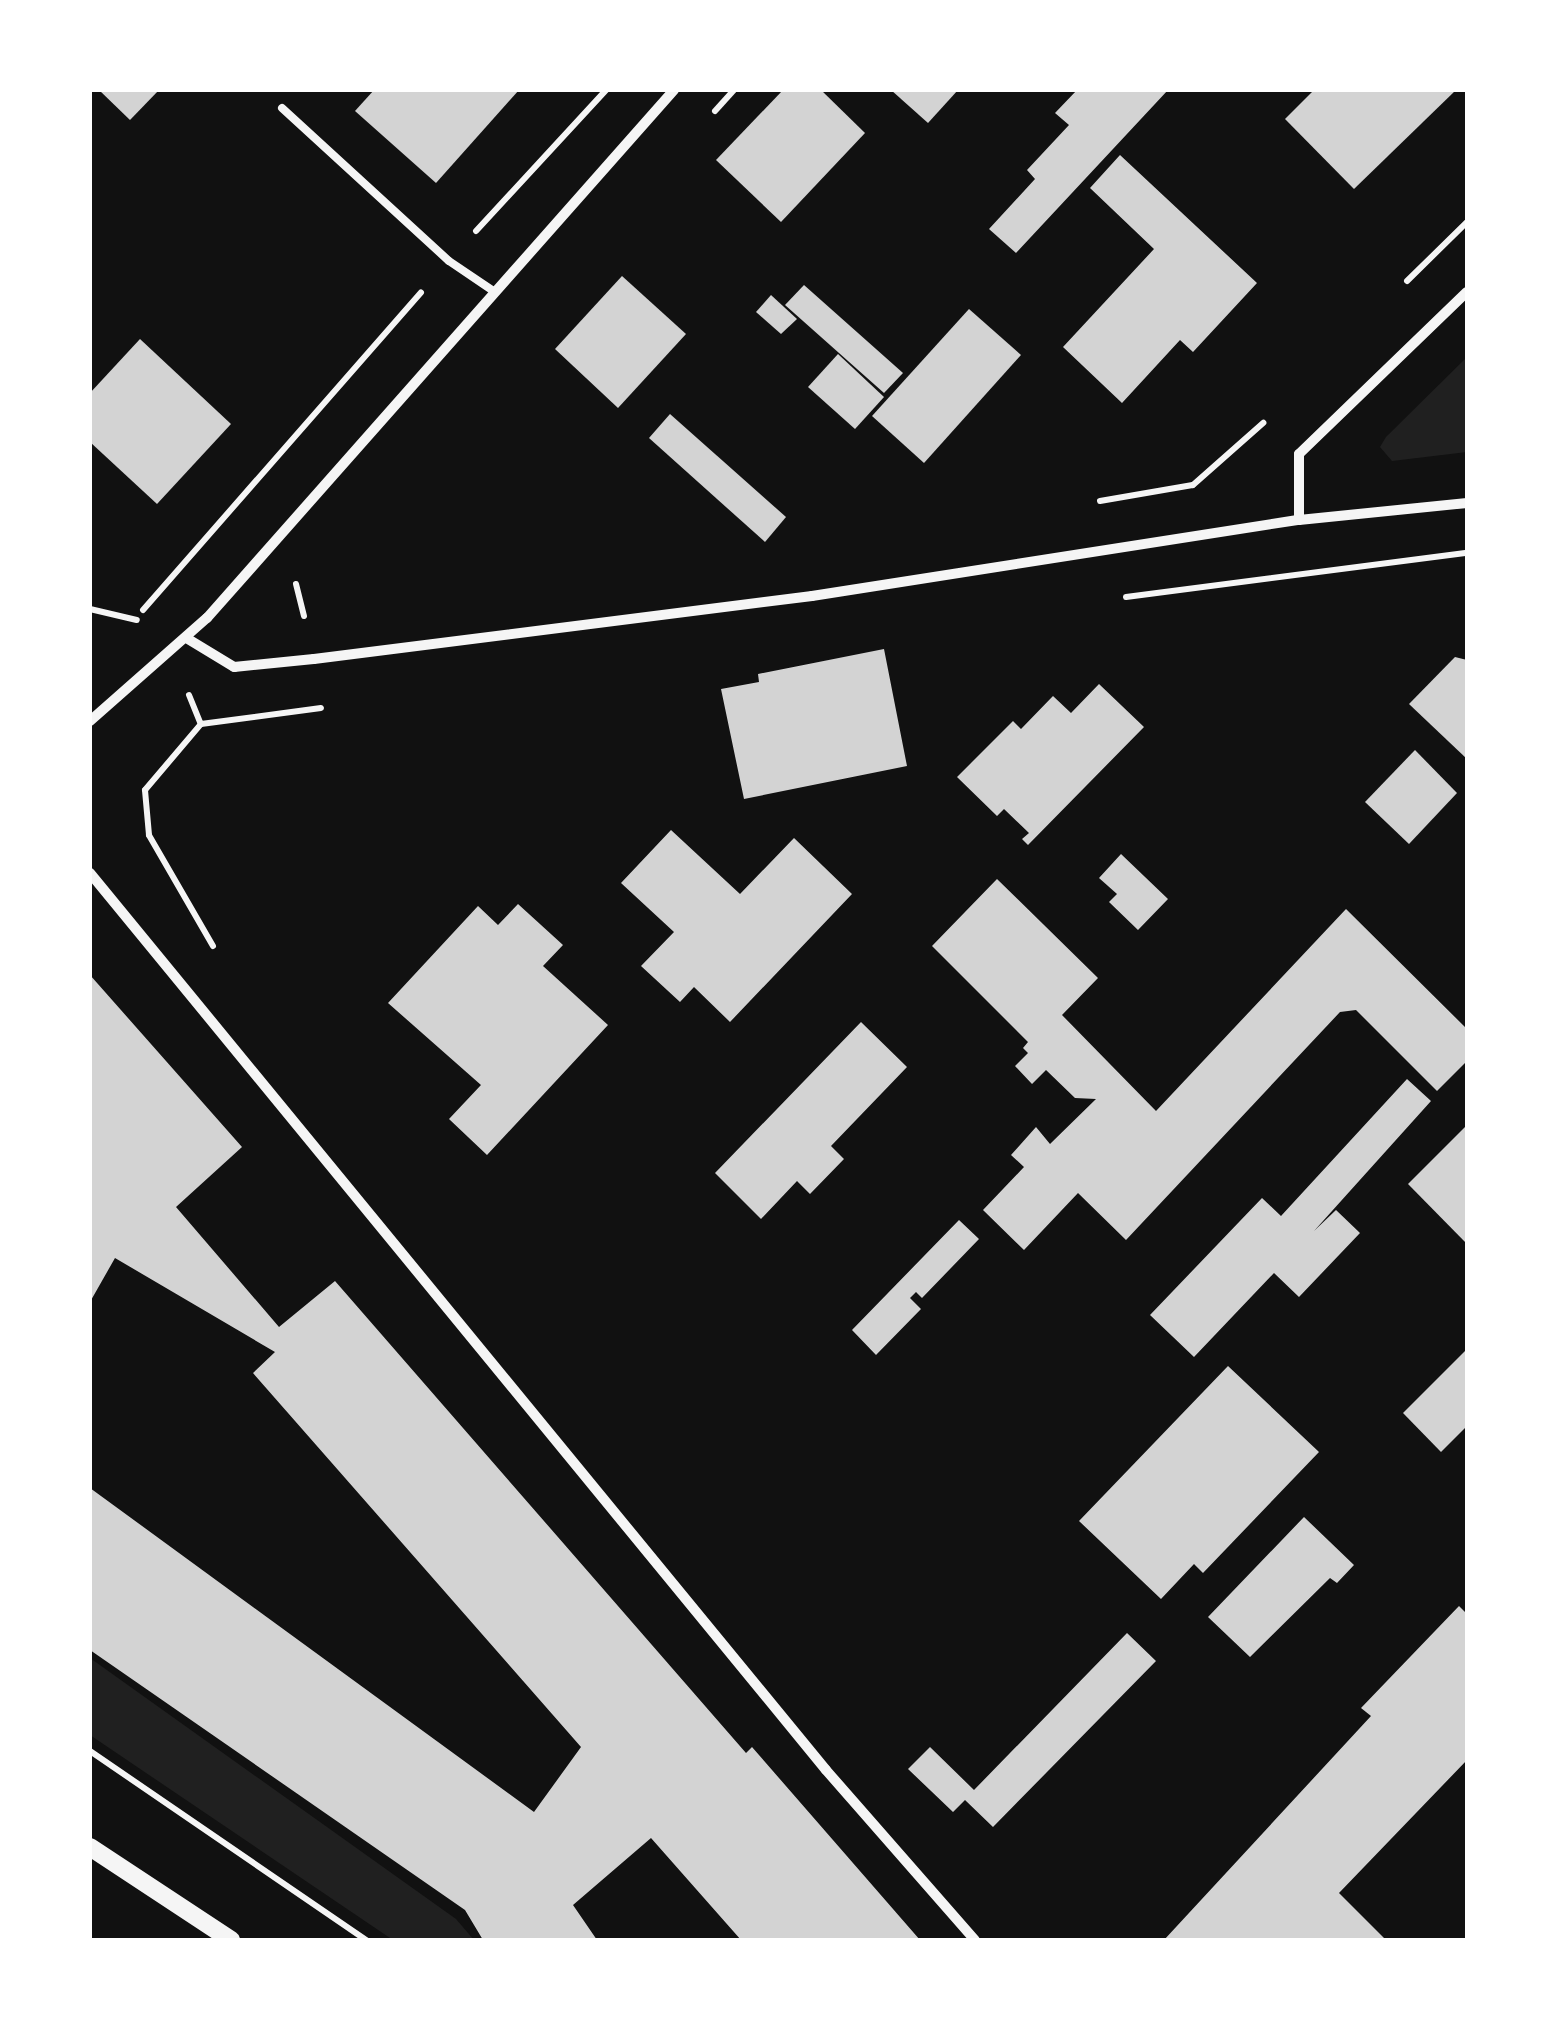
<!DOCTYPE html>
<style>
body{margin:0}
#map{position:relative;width:1557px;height:2030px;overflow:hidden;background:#111;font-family:Figtree,sans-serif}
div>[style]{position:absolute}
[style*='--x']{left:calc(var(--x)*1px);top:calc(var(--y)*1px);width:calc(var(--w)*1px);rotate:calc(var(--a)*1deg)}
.green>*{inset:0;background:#202020}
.building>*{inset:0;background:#d3d3d3}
.path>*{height:6px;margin:-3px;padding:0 3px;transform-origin:3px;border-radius:3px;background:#f5f5f5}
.service>*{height:8px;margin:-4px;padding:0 4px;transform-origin:4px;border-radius:4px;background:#f5f5f5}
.minor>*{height:10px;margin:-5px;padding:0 5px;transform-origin:5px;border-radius:5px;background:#f5f5f5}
.tertiary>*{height:18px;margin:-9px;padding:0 9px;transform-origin:9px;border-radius:9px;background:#f5f5f5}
span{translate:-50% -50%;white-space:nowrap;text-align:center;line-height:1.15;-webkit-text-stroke:9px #fff;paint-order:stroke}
.frame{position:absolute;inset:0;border:92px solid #fff;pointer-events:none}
</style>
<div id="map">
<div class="green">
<i style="clip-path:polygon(1467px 357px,1467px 452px,1392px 461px,1380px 447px,1386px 437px)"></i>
<i style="clip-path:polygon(90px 1658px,456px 1919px,474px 1940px,393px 1940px,90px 1735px)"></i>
</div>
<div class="building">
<i style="clip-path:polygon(99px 90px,159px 90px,130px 120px)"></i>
<i style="clip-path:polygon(374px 90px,519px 90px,436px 183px,355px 111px)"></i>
<i style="clip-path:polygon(783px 90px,821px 90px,865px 133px,781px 222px,716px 160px)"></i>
<i style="clip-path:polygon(891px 90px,958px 90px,928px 123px)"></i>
<i style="clip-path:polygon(1077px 90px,1168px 90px,1016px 253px,989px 229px,1035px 179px,1027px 170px,1069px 125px,1055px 113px)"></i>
<i style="clip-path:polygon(1314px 90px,1456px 90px,1354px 189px,1285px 119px)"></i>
<i style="clip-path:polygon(1120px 155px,1257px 283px,1193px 352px,1180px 340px,1122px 403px,1063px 347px,1154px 249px,1090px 188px)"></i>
<i style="clip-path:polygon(622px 276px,686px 334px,618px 408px,555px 349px)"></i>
<i style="clip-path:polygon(804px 285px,903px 373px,884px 393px,785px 305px)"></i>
<i style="clip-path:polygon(771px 295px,797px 319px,781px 334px,756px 312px)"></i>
<i style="clip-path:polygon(969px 309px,1021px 355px,924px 463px,872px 416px)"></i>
<i style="clip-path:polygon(140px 339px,231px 424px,157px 504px,90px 442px,90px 393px)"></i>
<i style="clip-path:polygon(838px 354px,884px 397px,855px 429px,808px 387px)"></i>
<i style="clip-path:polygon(670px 414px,786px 517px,765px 542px,649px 438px)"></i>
<i style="clip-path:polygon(884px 649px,907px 766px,744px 799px,721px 689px,759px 682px,758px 674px)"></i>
<i style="clip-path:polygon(1455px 657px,1467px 660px,1467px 759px,1409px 704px)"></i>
<i style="clip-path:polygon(1099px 684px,1144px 727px,1028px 845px,1022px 839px,1029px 833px,1004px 809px,997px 816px,957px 777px,1013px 721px,1021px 729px,1053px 696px,1071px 713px)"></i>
<i style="clip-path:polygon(1415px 750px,1457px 793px,1409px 844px,1365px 802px)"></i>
<i style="clip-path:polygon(671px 830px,740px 894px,794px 838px,852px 894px,730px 1022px,694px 987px,680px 1002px,641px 966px,674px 932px,621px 883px)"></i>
<i style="clip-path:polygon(1121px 854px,1168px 899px,1138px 930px,1109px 902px,1117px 894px,1099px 878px)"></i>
<i style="clip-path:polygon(997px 879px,1098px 978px,1062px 1015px,1156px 1111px,1346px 909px,1467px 1029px,1467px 1061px,1437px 1091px,1356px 1010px,1340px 1012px,1126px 1240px,1078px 1193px,1024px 1250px,983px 1210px,1024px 1167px,1011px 1155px,1036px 1127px,1050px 1144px,1096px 1099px,1075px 1098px,1046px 1070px,1032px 1084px,1015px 1066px,1028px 1053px,1023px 1048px,1028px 1042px,932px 946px)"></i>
<i style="clip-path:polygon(518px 904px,563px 945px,543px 966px,608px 1025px,487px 1155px,449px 1119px,481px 1085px,388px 1003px,478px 906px,498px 925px)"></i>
<i style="clip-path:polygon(90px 975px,242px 1147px,176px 1207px,279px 1327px,335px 1281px,746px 1753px,752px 1747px,920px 1940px,741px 1940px,651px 1838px,573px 1905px,597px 1940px,483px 1940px,465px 1910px,90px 1650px,90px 1488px,534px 1812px,581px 1747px,253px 1373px,275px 1352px,115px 1258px,90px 1302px)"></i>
<i style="clip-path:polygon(861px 1022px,907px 1067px,831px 1146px,844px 1159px,810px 1194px,797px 1181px,761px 1219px,715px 1173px)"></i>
<i style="clip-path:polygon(1407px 1079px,1431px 1101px,1314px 1231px,1336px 1210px,1360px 1233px,1299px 1297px,1274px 1273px,1194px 1357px,1150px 1315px,1262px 1198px,1281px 1216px)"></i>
<i style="clip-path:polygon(1467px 1125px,1467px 1244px,1408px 1184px)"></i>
<i style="clip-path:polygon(959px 1220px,979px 1239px,922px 1298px,916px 1292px,910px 1298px,921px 1309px,876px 1355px,852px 1330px)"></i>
<i style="clip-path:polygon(1467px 1349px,1467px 1426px,1441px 1452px,1403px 1413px)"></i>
<i style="clip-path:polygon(1228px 1366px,1319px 1452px,1203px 1573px,1194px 1564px,1161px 1599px,1079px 1521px)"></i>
<i style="clip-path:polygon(1304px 1517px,1354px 1565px,1337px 1583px,1330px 1578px,1250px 1657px,1208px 1617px)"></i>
<i style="clip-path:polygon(1459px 1606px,1467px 1614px,1467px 1760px,1339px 1893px,1386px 1940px,1164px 1940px,1371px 1716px,1361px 1708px)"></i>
<i style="clip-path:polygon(1127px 1633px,1156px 1661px,993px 1827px,965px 1800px,953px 1812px,908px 1769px,930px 1747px,974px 1790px)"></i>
</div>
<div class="path">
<i style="--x:715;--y:111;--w:28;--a:-48"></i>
<i style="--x:476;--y:231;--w:192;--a:-47.3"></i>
<i style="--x:1407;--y:281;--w:84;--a:-44.5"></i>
<i style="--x:1100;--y:501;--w:94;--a:-9.8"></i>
<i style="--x:1193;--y:485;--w:94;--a:-41.5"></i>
<i style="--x:296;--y:584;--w:33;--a:76"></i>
<i style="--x:1126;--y:597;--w:344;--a:-7.4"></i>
<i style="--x:90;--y:609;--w:48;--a:13.2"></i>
<i style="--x:143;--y:610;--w:422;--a:-48.8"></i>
<i style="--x:189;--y:695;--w:31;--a:68"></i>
<i style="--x:213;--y:946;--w:128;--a:-120"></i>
<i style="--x:149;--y:835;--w:45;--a:-95.1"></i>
<i style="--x:145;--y:790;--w:87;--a:-49.7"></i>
<i style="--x:201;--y:724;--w:121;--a:-7.6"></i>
<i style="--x:90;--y:1751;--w:335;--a:34.4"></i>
</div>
<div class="service">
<i style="--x:282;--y:108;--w:226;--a:42.5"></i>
<i style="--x:449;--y:261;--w:52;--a:34"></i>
</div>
<div class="minor">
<i style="--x:1299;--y:520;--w:66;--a:-90"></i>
<i style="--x:1299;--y:454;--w:233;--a:-44"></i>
<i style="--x:188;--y:639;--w:54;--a:31.3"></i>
<i style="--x:234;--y:667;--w:80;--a:-5.7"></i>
<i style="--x:314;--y:659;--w:502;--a:-7.21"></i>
<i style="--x:812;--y:596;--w:493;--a:-8.9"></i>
<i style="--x:1299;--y:520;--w:169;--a:-5.8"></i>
<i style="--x:90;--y:721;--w:156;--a:-41.4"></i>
<i style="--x:207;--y:618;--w:705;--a:-48.51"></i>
<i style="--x:90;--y:873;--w:1160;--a:50.63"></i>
<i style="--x:826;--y:1770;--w:226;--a:48.8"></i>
</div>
<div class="tertiary">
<i style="--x:90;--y:1847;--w:169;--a:33.4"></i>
</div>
<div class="frame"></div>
</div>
